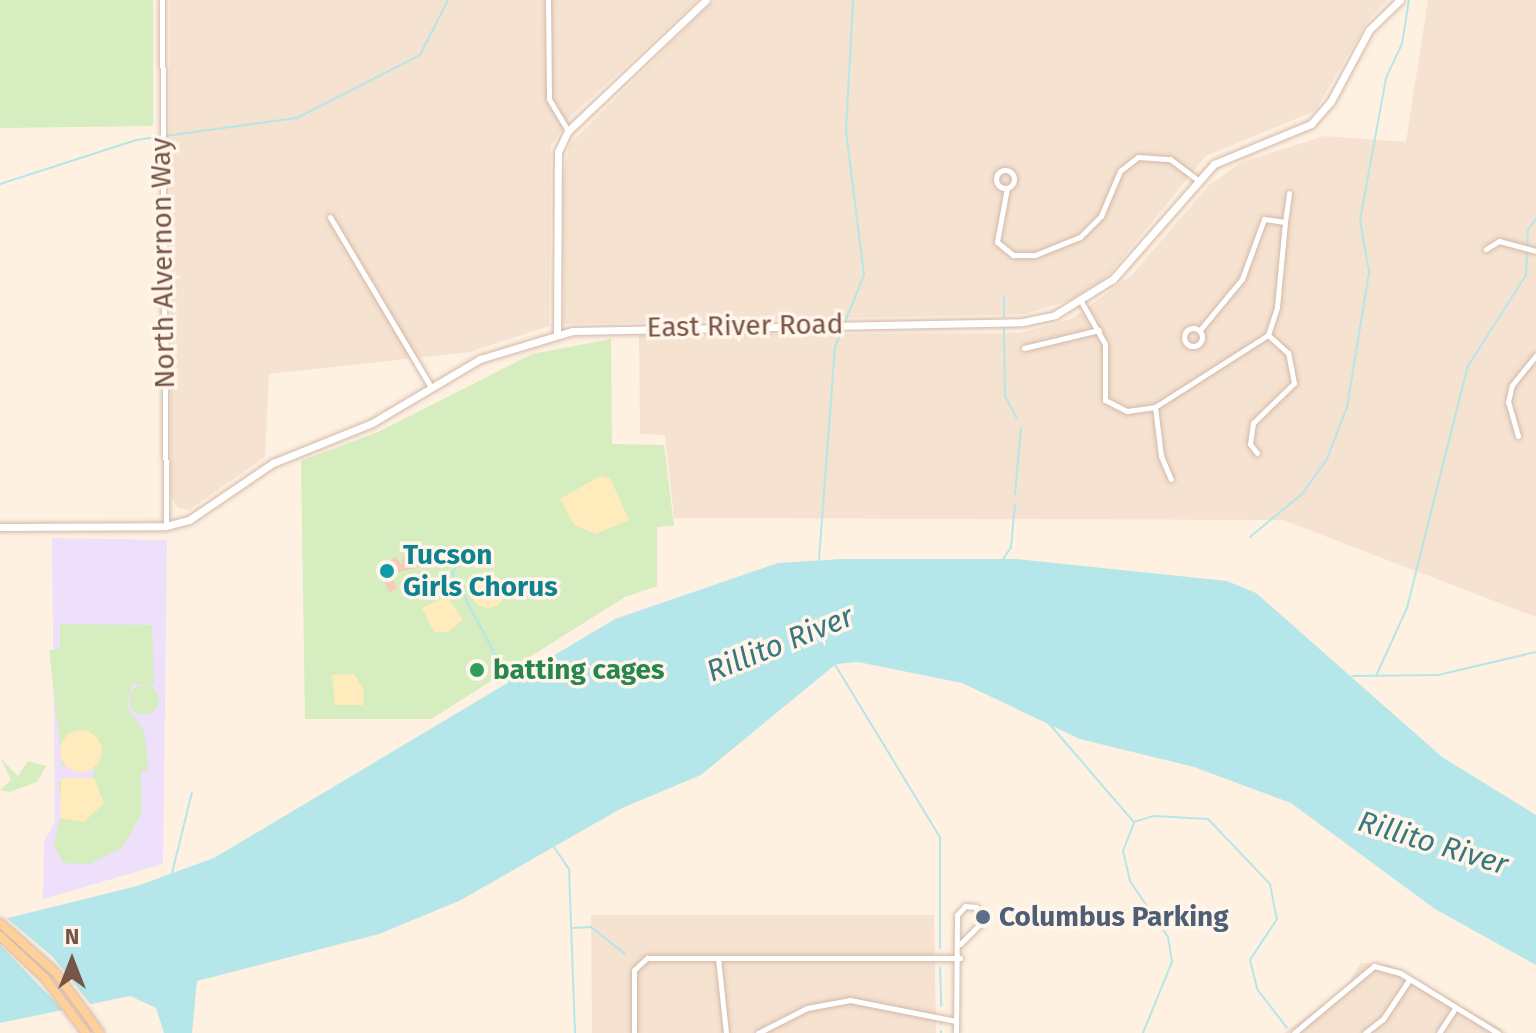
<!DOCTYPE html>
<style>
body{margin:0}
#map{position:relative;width:1536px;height:1033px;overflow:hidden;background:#fef1e2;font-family:"Fira Sans",sans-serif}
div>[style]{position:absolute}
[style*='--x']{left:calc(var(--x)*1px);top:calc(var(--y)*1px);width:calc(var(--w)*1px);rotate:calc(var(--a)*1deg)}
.residential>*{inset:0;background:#f6e2d0}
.education>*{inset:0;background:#eedffa}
.green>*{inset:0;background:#d5edbf}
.round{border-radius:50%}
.sand>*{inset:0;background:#ffebbb}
.water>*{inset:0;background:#b5e6e9}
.pier>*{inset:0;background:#fef1e2}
.stream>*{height:2px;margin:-1px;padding:0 1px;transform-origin:1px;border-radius:1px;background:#b5e6e9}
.building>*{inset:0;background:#f6cbb7}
.roads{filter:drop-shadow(0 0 2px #d2b9aa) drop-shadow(0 0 2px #d2b9aa)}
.street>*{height:5px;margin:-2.5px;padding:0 2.5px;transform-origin:2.5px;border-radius:2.5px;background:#fff}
.street>.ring{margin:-2.5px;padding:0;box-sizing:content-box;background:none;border:5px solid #fff;border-radius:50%}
.secondary>*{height:7px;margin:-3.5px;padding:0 3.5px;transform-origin:3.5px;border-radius:3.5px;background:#fff}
.primary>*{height:8px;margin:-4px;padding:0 4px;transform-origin:4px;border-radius:4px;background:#ffd198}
.dots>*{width:22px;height:22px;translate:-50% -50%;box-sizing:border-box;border:4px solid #fff5ea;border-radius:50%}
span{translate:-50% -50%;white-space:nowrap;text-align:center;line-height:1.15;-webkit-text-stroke:7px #fff5ea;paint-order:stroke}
.street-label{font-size:28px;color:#785446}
.culture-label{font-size:28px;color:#0d838f;font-weight:700}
.left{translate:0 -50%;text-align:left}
.leisure-label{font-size:28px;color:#27864d;font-weight:700}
.service-label{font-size:28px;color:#4e5e75;font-weight:700}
.water-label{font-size:30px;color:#38787f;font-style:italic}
.north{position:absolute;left:32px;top:921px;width:80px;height:80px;-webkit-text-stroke:6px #fff5ea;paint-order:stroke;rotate:0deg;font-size:22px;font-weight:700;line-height:32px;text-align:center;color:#785446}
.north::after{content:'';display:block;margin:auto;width:28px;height:36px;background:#785446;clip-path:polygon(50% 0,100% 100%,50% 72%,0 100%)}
</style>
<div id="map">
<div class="residential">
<i style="clip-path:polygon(170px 0,698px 0,569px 118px,551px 146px,549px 326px,470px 352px,269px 374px,265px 457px,189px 510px,178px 508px,171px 496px)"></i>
<i style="clip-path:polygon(714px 0,1387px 0,1367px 22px,1315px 111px,1206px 156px,1107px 277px,1073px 299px,1025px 314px,564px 324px,563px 175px,569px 145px)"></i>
<i style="clip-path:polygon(1428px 0,1536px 0,1536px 617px,1283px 520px,674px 518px,665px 435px,640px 434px,639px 335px,1020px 333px,1071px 319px,1132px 275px,1209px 185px,1242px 162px,1324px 136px,1406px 142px)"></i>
<i style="clip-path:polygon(591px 915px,934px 915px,936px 1033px,592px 1033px)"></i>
<i style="clip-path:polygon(1361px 963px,1389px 965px,1508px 1033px,1284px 1033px,1345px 989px)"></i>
</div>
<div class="education">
<i style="clip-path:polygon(52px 538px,167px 540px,163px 864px,43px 899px,44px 842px,55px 821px)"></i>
</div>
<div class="green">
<i style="clip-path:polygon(0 0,153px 0,153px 126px,0 128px)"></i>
<i style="clip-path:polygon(611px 339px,612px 444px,664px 445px,674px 526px,657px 527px,657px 586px,625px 597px,431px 719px,305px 719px,301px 461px,378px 432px,532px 354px)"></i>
<i style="clip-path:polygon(60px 624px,152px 625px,154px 685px,132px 684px,126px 705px,144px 732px,148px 762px,147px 771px,141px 771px,142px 812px,123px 847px,90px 864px,63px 863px,54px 845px,62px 807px,58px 782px,93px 778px,94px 769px,62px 766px,49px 650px,60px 649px)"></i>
<i class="round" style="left:129px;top:685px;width:30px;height:30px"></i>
<i style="clip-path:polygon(1px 759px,18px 776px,28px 761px,46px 766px,37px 782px,10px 792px,0 790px,11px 780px)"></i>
</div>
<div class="sand">
<i style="clip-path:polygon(600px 476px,610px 478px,629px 520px,595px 534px,574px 525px,560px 499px)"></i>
<i class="round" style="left:471px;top:574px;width:34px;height:34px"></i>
<i style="clip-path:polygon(447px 596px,463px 620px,448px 632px,434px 632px,422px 608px)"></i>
<i style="clip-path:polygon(354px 674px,364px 690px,363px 705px,335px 705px,332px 675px)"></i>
<i class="round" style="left:60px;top:730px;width:42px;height:42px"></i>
<i style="clip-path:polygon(61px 778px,94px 778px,104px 803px,84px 822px,60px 818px)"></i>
</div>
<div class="water">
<i style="clip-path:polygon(842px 559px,1016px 559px,1227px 581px,1256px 593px,1442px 757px,1536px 815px,1536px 965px,1435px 909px,1291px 803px,1194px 767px,1080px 739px,962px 683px,858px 662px,836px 664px,701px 775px,622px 808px,459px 901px,379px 934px,197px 981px,192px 1033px,164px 1033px,156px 1008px,130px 996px,0 1023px,0 920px,137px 886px,214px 858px,615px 619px,778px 563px)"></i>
</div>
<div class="pier">
<i style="clip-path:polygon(3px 915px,53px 957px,92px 1006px,64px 1011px,0 945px)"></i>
</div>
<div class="stream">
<i style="--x:0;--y:184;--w:143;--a:-17.9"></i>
<i style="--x:136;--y:140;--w:162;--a:-7.8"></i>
<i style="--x:297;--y:118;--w:138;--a:-27.1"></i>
<i style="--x:420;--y:55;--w:62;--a:-63"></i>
<i style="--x:1004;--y:296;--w:20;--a:90"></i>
<i style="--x:845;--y:322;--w:51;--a:-68"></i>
<i style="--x:864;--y:275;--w:145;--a:-97.1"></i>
<i style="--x:846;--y:131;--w:131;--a:-86.9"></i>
<i style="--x:1004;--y:328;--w:68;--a:89.2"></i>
<i style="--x:1005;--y:396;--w:26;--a:62"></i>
<i style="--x:1015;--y:494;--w:66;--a:-84.8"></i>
<i style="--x:1250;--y:537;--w:67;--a:-39.6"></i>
<i style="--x:1302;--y:494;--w:43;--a:-54.5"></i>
<i style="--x:1327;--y:459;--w:56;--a:-69"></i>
<i style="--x:1347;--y:407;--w:137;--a:-80.7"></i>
<i style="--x:1369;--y:272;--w:53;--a:-99.8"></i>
<i style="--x:1360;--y:220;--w:144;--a:-79.6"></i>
<i style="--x:1386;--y:78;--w:38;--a:-65"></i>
<i style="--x:1402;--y:44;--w:45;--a:-81"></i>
<i style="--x:467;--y:555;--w:23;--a:130"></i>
<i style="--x:452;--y:573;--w:127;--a:62.2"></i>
<i style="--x:819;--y:559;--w:213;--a:-85.7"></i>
<i style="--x:835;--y:347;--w:21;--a:-67"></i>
<i style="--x:1002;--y:561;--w:17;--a:-57"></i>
<i style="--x:1011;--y:547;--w:43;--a:-84.7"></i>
<i style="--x:834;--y:663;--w:204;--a:58.7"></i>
<i style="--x:940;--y:837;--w:111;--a:90"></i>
<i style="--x:1352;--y:676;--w:86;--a:-0.7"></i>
<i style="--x:1438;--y:675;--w:101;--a:-13.2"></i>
<i style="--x:1376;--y:676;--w:75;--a:-65.5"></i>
<i style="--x:1407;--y:608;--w:250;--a:-75.9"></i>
<i style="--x:1468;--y:366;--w:108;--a:-57.5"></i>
<i style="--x:1526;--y:275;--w:45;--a:-87.5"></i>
<i style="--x:1528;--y:230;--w:14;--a:-54"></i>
<i style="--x:1046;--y:720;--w:133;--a:49.3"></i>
<i style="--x:554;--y:847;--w:27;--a:56"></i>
<i style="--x:569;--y:869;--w:164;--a:87.9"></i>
<i style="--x:172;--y:873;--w:83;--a:-76.1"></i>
<i style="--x:572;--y:928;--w:19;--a:-3"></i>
<i style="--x:591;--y:927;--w:43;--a:38.5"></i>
<i style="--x:940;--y:968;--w:38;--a:88"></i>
<i style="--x:941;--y:1023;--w:1;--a:90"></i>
<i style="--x:941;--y:1031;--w:2;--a:90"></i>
<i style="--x:1143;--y:1033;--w:77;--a:-67.8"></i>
<i style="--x:1172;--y:962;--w:25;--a:-99"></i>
<i style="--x:1168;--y:937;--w:68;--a:-124.2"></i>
<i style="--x:1130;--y:881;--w:31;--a:-103"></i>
<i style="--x:1123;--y:851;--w:31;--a:-69"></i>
<i style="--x:1134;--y:822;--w:21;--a:-17"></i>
<i style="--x:1154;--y:816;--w:54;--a:3.2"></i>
<i style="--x:1208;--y:819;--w:90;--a:46.4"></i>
<i style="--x:1270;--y:884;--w:36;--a:79"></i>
<i style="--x:1277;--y:919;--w:49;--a:123.4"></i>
<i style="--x:1250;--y:960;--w:30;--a:76"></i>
<i style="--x:1257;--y:989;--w:49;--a:52.4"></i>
</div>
<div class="building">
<i style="clip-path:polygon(433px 548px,437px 563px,390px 574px,397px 587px,390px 593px,377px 568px,396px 557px,401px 565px,403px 556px,421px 561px,419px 553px)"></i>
</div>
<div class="roads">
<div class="street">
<i style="--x:162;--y:0;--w:525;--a:89.56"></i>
<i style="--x:548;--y:0;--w:99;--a:89.4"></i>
<i style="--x:549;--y:99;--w:37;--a:59"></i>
<i class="ring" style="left:996px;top:170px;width:13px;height:13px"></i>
<i style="--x:1007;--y:188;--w:55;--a:100.5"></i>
<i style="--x:997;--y:242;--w:21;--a:39"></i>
<i style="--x:1013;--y:255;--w:22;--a:0"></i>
<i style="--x:1035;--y:255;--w:48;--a:-21.8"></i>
<i style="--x:1080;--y:237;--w:30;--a:-45"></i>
<i style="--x:1101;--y:216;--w:49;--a:-67.1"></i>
<i style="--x:1120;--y:171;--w:23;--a:-38"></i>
<i style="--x:1138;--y:157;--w:32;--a:4"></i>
<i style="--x:1170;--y:159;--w:34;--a:37"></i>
<i style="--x:330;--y:217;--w:198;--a:59.3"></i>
<i style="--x:1285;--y:222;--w:29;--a:-82"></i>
<i style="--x:1486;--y:249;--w:15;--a:-32"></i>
<i style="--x:1499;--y:241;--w:38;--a:15"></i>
<i style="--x:1082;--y:303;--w:47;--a:60.7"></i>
<i style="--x:1105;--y:344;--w:56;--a:90"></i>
<i style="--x:1105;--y:400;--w:25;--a:27"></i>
<i style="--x:1127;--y:411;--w:28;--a:-8"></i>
<i style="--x:1155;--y:407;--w:134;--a:-32.5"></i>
<i style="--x:1268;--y:335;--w:29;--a:-72"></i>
<i style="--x:1277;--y:307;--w:85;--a:-84.6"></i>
<i style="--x:1285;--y:222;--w:21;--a:-172"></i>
<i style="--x:1264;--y:219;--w:64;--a:110.1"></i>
<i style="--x:1242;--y:279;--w:66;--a:129.5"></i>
<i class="ring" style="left:1184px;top:328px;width:13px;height:13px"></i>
<i style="--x:1024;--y:348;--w:77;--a:-13.5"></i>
<i style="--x:1155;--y:407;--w:49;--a:83"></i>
<i style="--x:1161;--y:456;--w:25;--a:67"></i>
<i style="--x:1518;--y:436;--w:35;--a:-106"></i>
<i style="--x:1508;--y:402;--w:17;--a:-77"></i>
<i style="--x:1512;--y:385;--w:38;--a:-51"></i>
<i style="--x:1257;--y:453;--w:11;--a:-128"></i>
<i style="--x:1250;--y:444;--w:21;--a:-82"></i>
<i style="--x:1253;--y:423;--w:57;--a:-44.3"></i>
<i style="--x:1294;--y:383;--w:31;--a:-101"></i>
<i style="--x:1288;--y:353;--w:27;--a:-138"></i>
<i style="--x:718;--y:958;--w:75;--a:83.9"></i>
<i style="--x:634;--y:1033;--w:63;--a:-90"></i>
<i style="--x:634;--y:970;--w:18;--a:-43"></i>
<i style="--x:647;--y:958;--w:313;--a:0"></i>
<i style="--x:758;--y:1033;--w:55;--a:-27"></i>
<i style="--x:807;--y:1008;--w:44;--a:-10.5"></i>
<i style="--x:850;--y:1000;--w:108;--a:11.2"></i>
<i style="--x:956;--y:1033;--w:118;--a:-89.5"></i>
<i style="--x:957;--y:915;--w:12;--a:-48"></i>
<i style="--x:965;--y:906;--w:11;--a:5"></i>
<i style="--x:976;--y:907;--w:16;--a:68"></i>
<i style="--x:982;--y:922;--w:31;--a:135"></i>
<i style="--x:1294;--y:1033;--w:104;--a:-39.9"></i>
<i style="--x:1374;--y:966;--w:27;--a:15"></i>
<i style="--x:1400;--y:973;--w:115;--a:31.5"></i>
<i style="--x:1365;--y:1033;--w:23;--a:-38"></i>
<i style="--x:1383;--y:1019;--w:47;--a:-56.3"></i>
<i style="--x:1439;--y:1033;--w:30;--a:-57"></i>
</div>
<div class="secondary">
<i style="--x:557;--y:334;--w:182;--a:-89.7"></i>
<i style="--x:558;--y:152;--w:23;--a:-65"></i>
<i style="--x:568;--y:131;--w:190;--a:-43.5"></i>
<i style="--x:0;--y:527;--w:166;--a:-0.3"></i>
<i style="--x:166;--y:526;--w:24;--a:-15"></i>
<i style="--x:189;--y:520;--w:102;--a:-34.2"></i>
<i style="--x:273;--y:463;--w:107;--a:-22"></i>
<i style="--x:372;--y:423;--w:126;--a:-30.7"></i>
<i style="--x:480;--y:359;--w:97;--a:-16.8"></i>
<i style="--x:573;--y:331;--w:450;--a:-1.1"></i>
<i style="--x:1023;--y:322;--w:33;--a:-12"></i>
<i style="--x:1055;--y:315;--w:68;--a:-31.8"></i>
<i style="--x:1113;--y:279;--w:153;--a:-48.7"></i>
<i style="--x:1214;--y:164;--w:105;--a:-22.4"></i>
<i style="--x:1311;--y:124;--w:30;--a:-49"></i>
<i style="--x:1331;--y:101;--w:81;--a:-61.8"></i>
<i style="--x:1369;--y:30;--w:43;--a:-44.1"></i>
</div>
<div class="primary">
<i style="--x:0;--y:923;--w:75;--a:41.8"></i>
<i style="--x:56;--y:973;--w:74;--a:53.7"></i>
<i style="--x:0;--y:936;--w:62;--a:43"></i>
<i style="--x:45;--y:978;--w:69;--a:53.3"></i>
</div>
</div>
<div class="dots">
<i style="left:387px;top:571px;background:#0f9aa8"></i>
<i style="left:477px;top:670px;background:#2e9e5b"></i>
<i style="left:983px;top:917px;background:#5c6f8a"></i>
</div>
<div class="street-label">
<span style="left:163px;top:263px;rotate:-91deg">North Alvernon Way</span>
<span style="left:745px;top:326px;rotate:-1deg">East River Road</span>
</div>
<div class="culture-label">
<span class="left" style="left:403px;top:571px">Tucson<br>Girls Chorus</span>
</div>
<div class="leisure-label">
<span class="left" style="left:493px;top:670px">batting cages</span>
</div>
<div class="service-label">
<span class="left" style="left:999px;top:917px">Columbus Parking</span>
</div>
<div class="water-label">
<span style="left:780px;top:644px;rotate:-22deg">Rillito River</span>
<span style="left:1433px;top:843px;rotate:17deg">Rillito River</span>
</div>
<div class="north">N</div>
</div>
